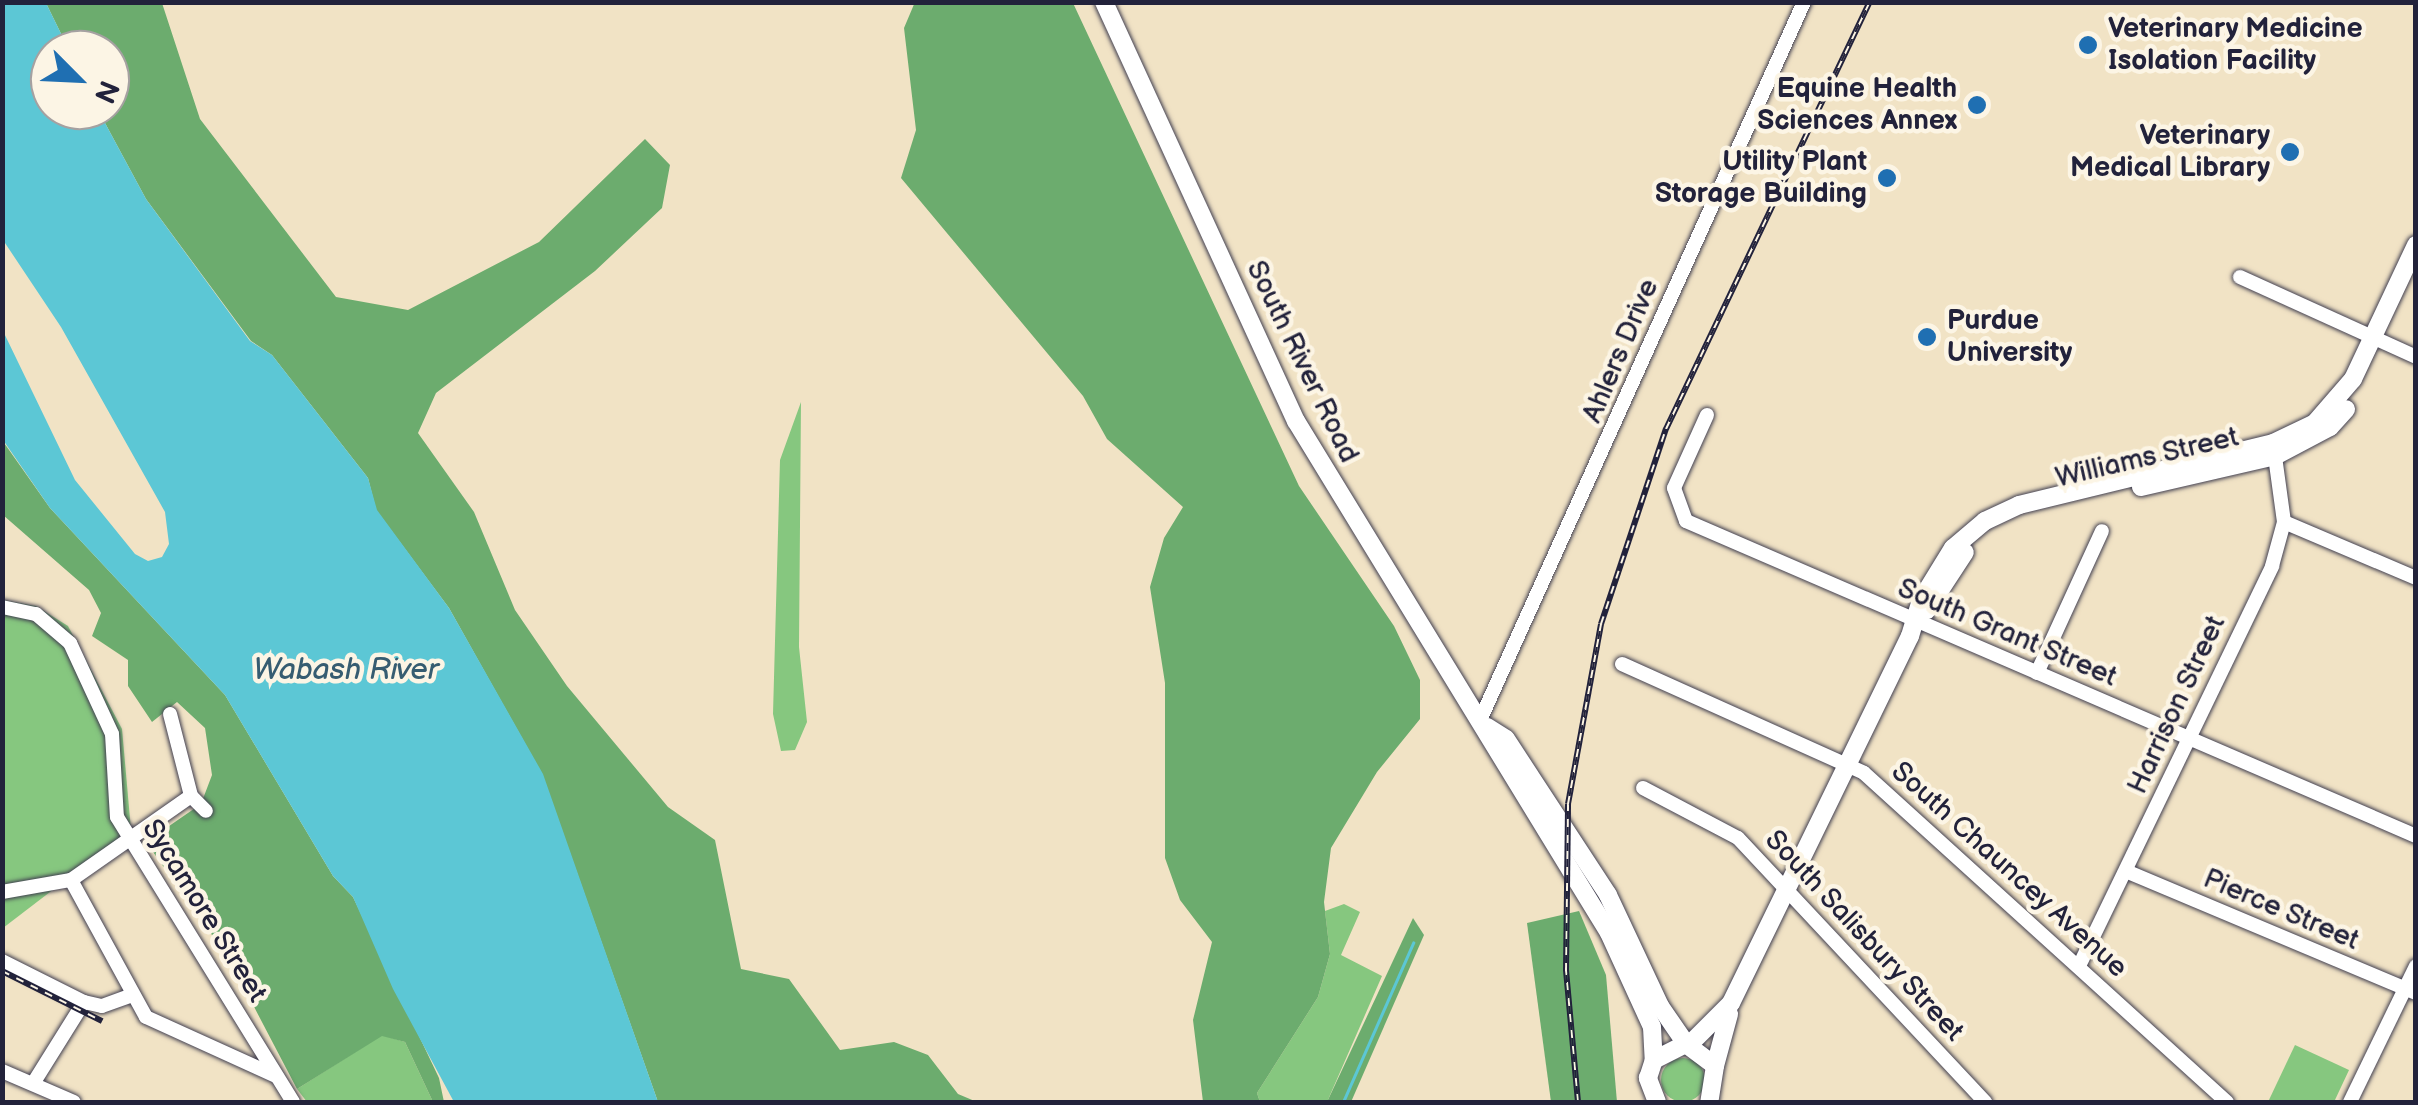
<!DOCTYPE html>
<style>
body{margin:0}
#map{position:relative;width:2418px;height:1105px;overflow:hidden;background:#f1e3c5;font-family:"Balsamiq Sans",sans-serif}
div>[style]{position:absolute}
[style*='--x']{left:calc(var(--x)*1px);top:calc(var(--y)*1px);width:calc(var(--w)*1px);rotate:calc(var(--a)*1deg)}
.green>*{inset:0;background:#86c77f}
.round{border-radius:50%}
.forest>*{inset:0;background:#6cac6e}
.water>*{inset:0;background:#5cc7d5}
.stream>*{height:2.5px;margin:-1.25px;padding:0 1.25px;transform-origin:1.25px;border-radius:1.25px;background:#5cc7d5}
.roads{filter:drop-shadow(0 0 2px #413f50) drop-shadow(0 0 2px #413f50)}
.minor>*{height:14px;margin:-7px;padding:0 7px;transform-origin:7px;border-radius:7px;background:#fff}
.major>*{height:18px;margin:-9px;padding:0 9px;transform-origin:9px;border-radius:9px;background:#fff}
.rail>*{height:6px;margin-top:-3px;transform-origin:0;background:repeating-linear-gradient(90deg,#fcf5e5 0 8px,#22223b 0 16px);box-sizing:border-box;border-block:2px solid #22223b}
.dots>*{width:28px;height:28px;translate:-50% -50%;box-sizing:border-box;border:5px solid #fcf5e5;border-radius:50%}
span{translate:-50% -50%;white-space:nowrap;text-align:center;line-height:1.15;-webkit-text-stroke:9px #fcf5e5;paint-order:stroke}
.poi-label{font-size:28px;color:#22223b;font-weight:700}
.left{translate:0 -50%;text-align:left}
.right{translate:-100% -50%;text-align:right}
.street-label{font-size:28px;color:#22223b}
.water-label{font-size:30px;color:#365c71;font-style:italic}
.frame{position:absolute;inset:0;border:5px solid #22223b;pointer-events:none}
.north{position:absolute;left:30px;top:30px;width:100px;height:100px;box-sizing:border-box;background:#fcf5e5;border:2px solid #a5a1a1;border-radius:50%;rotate:114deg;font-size:28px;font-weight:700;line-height:40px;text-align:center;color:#22223b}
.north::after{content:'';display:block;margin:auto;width:35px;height:45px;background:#1f6fb2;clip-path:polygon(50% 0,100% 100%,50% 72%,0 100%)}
</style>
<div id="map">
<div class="green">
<i style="clip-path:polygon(801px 402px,799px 647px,807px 722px,795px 750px,781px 751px,773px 714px,780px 460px)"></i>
<i style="clip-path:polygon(3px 600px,36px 606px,68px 626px,122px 729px,131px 830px,3px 928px)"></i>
<i style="clip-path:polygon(1344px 904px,1360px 912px,1341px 955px,1382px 976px,1327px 1102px,1260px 1102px,1257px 1093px,1318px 997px,1330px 954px,1325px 911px)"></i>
<i style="clip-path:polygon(382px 1035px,405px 1042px,433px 1102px,307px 1102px,297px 1089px)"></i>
<i style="clip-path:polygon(2295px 1045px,2349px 1070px,2334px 1102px,2268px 1102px)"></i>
<i class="round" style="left:1661px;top:1058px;width:44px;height:44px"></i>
</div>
<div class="forest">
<i style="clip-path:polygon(915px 2px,1073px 3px,1299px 486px,1394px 626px,1420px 680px,1420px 719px,1377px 772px,1331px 848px,1324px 902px,1330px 954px,1318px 997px,1257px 1093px,1260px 1102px,1203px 1102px,1193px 1020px,1212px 942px,1180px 900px,1165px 858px,1165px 683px,1150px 587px,1164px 538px,1183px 507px,1107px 439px,1083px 396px,901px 178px,916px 130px,904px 28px)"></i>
<i style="clip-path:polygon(46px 3px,162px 3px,200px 119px,336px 297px,408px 310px,539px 242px,645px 139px,670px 165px,662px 208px,595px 271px,436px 393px,418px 433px,474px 512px,515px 610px,567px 686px,668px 807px,715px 840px,741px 969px,789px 979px,840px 1050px,894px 1042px,928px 1055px,958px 1094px,977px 1102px,658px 1102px,542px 774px,449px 608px,376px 510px,368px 478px,272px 355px,251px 341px,146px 199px,98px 110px,110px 110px,110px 50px,69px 50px)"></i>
<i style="clip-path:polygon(2px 440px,50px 508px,225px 695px,333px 876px,353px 897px,439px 1078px,444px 1102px,433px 1102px,405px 1042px,382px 1036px,297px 1089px,229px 959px,146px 842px,201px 804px,212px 775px,205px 728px,177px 702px,152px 722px,128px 686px,128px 660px,92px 636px,101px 613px,89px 590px,3px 515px)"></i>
<i style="clip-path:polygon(1579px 911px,1606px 975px,1617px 1102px,1551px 1102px,1527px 923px)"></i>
<i style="clip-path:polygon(1413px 918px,1424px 935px,1351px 1102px,1327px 1102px)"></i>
</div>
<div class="water">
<i style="clip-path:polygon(3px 2px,46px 3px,69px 50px,50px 50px,50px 110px,98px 110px,146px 199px,250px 341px,272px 355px,368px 478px,377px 510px,449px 608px,543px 774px,658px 1102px,454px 1102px,393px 989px,353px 897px,333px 876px,225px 695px,50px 508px,3px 440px,3px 331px,75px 480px,135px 554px,148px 561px,162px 557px,169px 544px,165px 512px,61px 327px,3px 240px)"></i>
</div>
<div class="stream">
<i style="--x:1343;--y:1102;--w:174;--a:-66.2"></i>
</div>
<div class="roads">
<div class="minor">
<i style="--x:2240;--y:277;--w:193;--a:24.4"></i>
<i style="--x:1707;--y:415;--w:80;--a:114.3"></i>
<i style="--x:1674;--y:488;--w:35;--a:70"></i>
<i style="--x:1686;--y:521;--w:795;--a:23.34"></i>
<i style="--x:2284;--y:522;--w:143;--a:23"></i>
<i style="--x:2;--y:607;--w:35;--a:12"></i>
<i style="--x:36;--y:614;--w:45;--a:40.5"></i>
<i style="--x:70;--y:643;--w:100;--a:65.2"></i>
<i style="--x:112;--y:734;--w:83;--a:86.6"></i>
<i style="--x:117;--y:817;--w:335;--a:58.3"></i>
<i style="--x:1622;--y:664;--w:265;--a:24.2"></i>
<i style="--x:1864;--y:773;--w:490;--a:42.2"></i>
<i style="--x:2037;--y:673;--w:156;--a:-65.4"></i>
<i style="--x:170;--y:714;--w:85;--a:75.6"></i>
<i style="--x:191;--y:796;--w:21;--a:45"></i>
<i style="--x:1481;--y:718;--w:785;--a:-65.72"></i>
<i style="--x:1643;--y:788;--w:107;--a:27.8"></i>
<i style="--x:1738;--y:838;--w:362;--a:46.9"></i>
<i style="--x:2128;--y:872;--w:312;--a:22.8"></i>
<i style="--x:71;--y:880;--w:156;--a:61.3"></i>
<i style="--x:146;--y:1017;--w:143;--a:24.4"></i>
<i style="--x:2;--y:892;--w:70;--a:-9.9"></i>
<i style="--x:71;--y:880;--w:146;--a:-35"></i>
<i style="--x:2;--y:961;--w:92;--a:26.6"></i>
<i style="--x:2079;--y:966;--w:444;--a:-64.2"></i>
<i style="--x:2272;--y:566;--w:46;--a:-74.7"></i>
<i style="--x:2284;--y:522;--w:67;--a:-97.8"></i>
<i style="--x:2;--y:1071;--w:78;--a:23.3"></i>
<i style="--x:34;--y:1082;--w:94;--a:-58"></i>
<i style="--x:84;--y:1002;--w:18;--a:13"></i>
<i style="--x:102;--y:1006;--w:32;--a:-20"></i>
<i style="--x:2350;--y:1102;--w:151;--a:-64.1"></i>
</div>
<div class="major">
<i style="--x:1104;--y:2;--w:461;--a:65.4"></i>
<i style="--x:1296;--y:421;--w:600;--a:58.56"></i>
<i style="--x:1609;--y:933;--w:103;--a:65.4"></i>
<i style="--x:1652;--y:1027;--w:33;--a:87"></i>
<i style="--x:2141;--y:487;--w:138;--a:-13"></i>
<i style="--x:2275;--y:456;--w:62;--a:-27.8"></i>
<i style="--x:2330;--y:427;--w:24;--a:-48"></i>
<i style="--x:1927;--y:610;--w:69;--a:-56.8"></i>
<i style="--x:1487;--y:727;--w:22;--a:32"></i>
<i style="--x:1506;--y:739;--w:186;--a:56.8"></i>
<i style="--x:1608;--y:895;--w:123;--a:64.9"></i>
<i style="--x:1660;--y:1006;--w:46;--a:55.6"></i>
<i style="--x:1689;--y:1045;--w:59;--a:-45"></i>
<i style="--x:1731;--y:1003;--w:408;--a:-64"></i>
<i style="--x:1910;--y:636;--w:38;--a:-73"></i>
<i style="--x:1921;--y:600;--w:61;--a:-58.4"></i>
<i style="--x:1953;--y:548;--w:42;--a:-40.2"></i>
<i style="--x:1985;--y:521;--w:38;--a:-25"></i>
<i style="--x:2019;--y:505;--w:261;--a:-13.7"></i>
<i style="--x:2273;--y:443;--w:47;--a:-25.5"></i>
<i style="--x:2315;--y:423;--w:58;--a:-49.2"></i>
<i style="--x:2353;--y:379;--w:148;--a:-64.8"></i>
<i style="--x:1715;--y:1066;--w:54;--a:-74.9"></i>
<i style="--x:1657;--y:1102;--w:26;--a:-111"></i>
<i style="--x:1648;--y:1078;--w:19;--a:-72"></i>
<i style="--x:1654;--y:1060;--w:36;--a:-27"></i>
<i style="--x:1686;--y:1044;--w:36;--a:37"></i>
<i style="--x:1715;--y:1066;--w:36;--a:99"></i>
</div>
</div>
<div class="rail">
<i style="--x:2;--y:971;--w:112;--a:26.6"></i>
<i style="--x:1578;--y:1102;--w:132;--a:-95.2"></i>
<i style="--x:1566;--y:971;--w:167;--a:-89.3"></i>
<i style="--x:1568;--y:804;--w:183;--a:-79.6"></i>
<i style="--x:1601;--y:624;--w:206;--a:-71.6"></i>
<i style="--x:1666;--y:429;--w:473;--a:-64.5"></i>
</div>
<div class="dots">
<i style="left:2088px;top:45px;background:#1f6fb2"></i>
<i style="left:1977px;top:105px;background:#1f6fb2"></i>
<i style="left:2290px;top:152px;background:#1f6fb2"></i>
<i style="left:1887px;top:178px;background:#1f6fb2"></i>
<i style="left:1927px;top:337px;background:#1f6fb2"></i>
</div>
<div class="poi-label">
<span class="left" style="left:2108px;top:45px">Veterinary Medicine<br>Isolation Facility</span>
<span class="right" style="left:1957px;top:105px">Equine Health<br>Sciences Annex</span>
<span class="right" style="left:2270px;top:152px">Veterinary<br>Medical Library</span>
<span class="right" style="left:1867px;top:178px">Utility Plant<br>Storage Building</span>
<span class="left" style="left:1947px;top:337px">Purdue<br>University</span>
</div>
<div class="street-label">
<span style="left:1621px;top:351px;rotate:-67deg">Ahlers Drive</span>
<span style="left:1302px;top:362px;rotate:64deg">South River Road</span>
<span style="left:2147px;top:458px;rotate:-13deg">Williams Street</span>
<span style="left:2007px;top:633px;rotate:23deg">South Grant Street</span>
<span style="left:2177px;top:705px;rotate:-65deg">Harrison Street</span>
<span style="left:2009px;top:870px;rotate:42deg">South Chauncey Avenue</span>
<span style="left:2281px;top:910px;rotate:23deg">Pierce Street</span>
<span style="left:204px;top:911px;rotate:58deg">Sycamore Street</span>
<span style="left:1864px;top:936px;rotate:47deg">South Salisbury Street</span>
</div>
<div class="water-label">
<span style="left:346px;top:670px">Wabash River</span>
</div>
<div class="frame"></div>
<div class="north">N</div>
</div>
